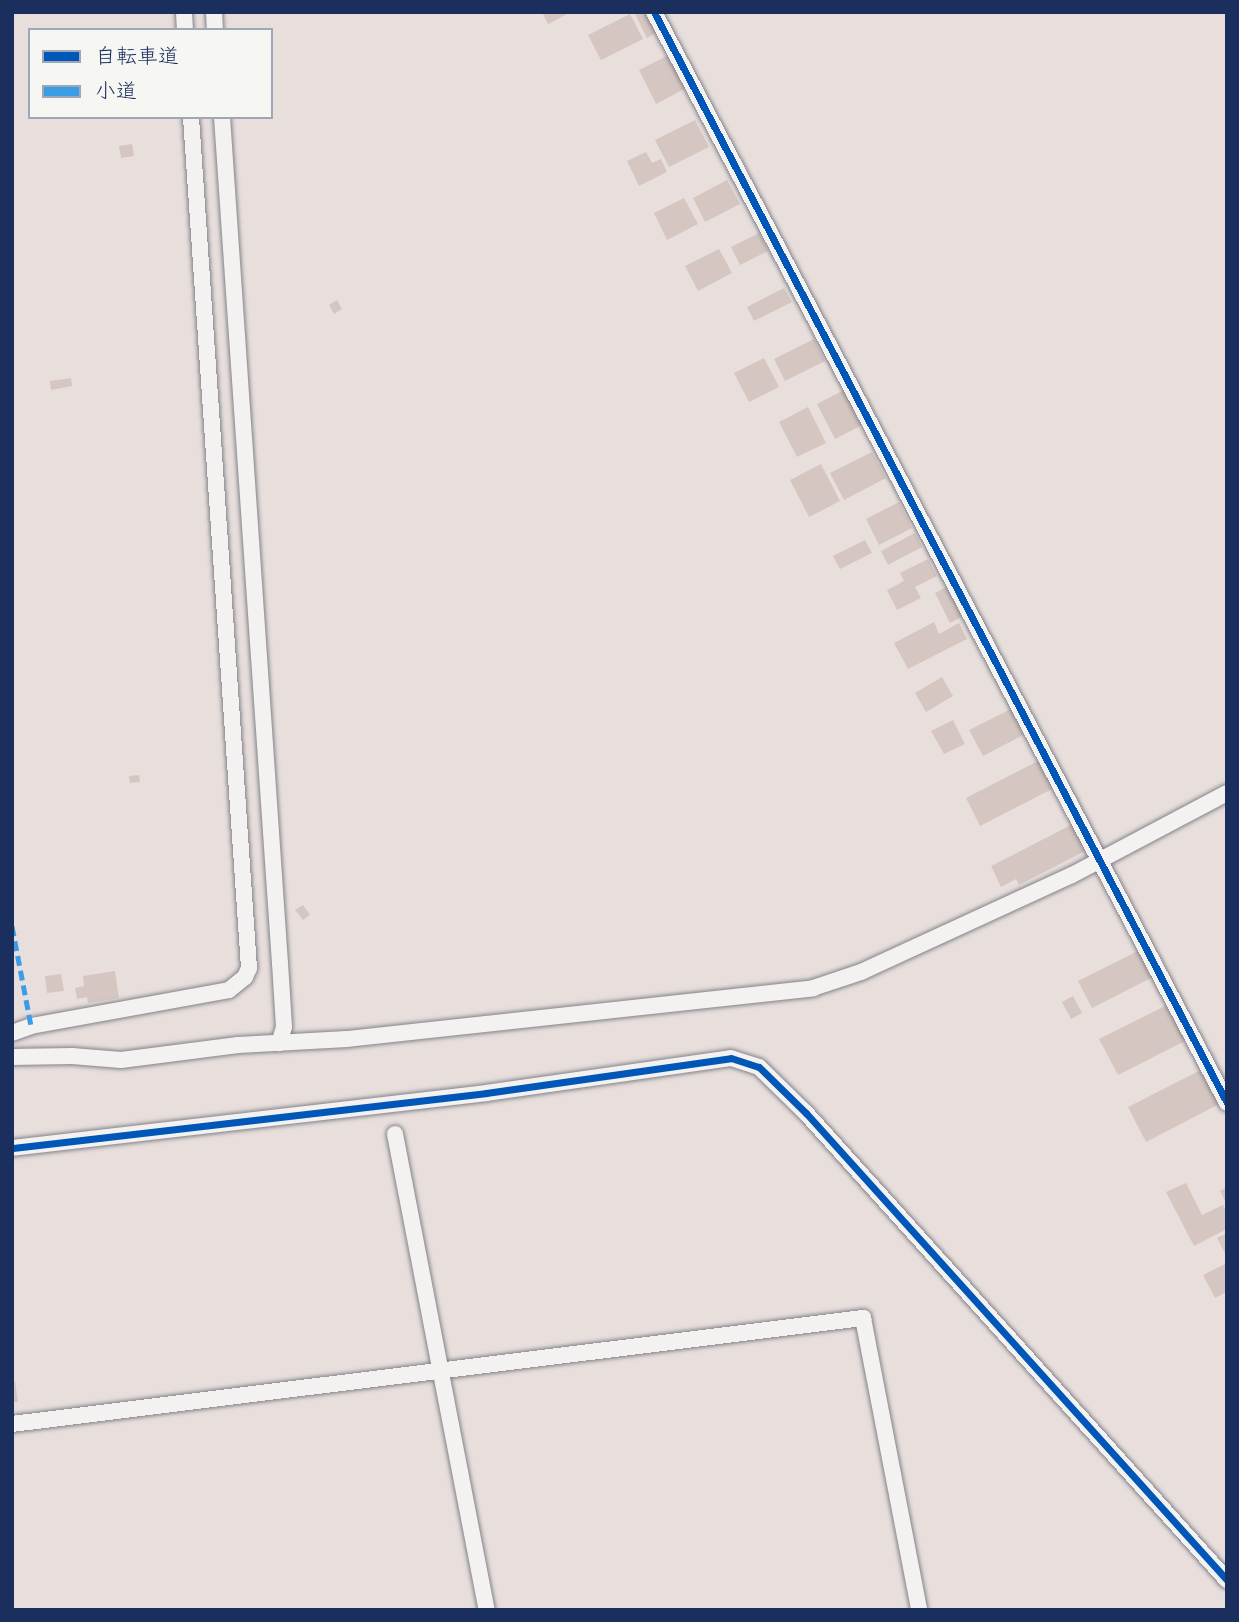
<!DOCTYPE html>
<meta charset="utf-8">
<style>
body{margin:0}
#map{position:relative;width:1239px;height:1622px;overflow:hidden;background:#e8dfdc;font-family:Kalam,"Klee One",sans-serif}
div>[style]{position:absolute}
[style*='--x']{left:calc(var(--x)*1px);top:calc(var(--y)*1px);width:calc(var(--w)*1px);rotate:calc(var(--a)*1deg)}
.building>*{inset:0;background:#d5c6c1}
.roads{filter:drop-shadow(0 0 2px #83838b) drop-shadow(0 0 2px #83838b)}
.street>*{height:16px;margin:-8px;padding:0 8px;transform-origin:8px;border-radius:8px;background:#f3f2f0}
.quiet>*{height:5px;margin-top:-2.5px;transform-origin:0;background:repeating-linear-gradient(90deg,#3b9de6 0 10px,transparent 0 15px)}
.cycleway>*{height:7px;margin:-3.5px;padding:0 3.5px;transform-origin:3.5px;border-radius:3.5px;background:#0057b8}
span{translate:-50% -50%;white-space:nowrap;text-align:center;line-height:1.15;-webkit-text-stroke:6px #f6f6f2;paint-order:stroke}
.frame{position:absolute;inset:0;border:14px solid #1b2f5e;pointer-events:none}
.legend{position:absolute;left:28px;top:28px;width:245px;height:91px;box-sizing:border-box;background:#f6f6f2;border:2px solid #9ea6b7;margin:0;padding:9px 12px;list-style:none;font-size:21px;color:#1b2f5e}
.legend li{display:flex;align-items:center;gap:14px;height:35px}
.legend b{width:35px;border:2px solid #9ea6b7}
</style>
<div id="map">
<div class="building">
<i style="clip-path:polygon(542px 12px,571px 12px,548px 24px)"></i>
<i style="clip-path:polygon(634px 12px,650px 12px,659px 31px,647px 38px)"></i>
<i style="clip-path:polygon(630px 14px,643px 39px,601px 60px,588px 35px)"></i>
<i style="clip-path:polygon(669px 55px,686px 88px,656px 104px,639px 70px)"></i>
<i style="clip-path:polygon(695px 120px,709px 147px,669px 167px,655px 140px)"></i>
<i style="clip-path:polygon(132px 144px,134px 156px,121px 158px,119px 146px)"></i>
<i style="clip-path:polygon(646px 152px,652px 163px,661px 159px,667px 172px,639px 186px,627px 161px)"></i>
<i style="clip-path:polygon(727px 180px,740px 204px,705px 222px,693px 198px)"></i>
<i style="clip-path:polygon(684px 198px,698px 224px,667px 240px,654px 213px)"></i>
<i style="clip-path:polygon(759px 233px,768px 251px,740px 265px,731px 247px)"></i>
<i style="clip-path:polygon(719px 249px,732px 273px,698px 291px,685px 266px)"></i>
<i style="clip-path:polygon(784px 288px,792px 302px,754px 321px,747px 307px)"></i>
<i style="clip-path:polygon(337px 300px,342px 309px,334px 314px,329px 305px)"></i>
<i style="clip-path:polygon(814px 339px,825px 361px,785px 381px,774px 359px)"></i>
<i style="clip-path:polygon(764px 358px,779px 387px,749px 402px,734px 373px)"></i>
<i style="clip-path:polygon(71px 378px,72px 386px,51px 390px,50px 381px)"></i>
<i style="clip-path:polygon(846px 389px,864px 424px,835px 439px,817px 404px)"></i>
<i style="clip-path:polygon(808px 407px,826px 443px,797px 457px,779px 422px)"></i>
<i style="clip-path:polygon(872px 452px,886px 478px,844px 500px,830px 473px)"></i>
<i style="clip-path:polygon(821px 464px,840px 501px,809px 517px,790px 480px)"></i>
<i style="clip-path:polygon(899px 502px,912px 528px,879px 545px,866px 519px)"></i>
<i style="clip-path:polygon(915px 533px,922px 547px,888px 565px,881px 551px)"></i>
<i style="clip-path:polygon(865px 540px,872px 553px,840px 569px,833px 556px)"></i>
<i style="clip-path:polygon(928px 559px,937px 576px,915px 587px,921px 598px,897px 610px,887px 590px,904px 581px,900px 573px)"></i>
<i style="clip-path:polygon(952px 584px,967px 614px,950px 623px,935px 593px)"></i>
<i style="clip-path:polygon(934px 622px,939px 634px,959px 623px,967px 639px,908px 669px,894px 643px)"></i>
<i style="clip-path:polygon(942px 677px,953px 696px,926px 712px,915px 693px)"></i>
<i style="clip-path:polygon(1015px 707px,1029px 732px,983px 756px,969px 730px)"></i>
<i style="clip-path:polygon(953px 720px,965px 744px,944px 754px,931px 731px)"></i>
<i style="clip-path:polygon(1042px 759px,1056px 787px,980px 826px,966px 798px)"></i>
<i style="clip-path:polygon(139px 775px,140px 782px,130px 783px,129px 776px)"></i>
<i style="clip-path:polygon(1073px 824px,1087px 850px,1019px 885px,1016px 879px,1001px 887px,991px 866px)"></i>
<i style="clip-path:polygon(303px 905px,310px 915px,303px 920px,295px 910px)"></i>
<i style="clip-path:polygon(1140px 950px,1153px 977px,1092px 1008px,1078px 981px)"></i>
<i style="clip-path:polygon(115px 971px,119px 998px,88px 1003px,87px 997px,77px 999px,75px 988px,84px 986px,83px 976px)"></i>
<i style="clip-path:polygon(61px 974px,64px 991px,47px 993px,45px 976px)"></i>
<i style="clip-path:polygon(1073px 996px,1082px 1013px,1071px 1019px,1062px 1002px)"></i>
<i style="clip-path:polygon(1169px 1004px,1187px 1040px,1118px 1075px,1099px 1039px)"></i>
<i style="clip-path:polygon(1203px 1069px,1221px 1103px,1146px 1142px,1128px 1107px)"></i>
<i style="clip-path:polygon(1186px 1183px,1202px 1215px,1223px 1205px,1227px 1212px,1227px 1229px,1194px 1246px,1166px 1192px)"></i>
<i style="clip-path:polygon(1227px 1187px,1227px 1205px,1220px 1191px)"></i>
<i style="clip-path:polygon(1227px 1233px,1227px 1257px,1217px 1238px)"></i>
<i style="clip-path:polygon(1227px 1263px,1227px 1292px,1215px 1298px,1203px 1275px)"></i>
<i style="clip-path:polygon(12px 1381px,15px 1381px,18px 1402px,12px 1402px)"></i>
</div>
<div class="roads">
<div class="street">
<i style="--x:184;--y:12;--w:18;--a:87"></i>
<i style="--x:214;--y:12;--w:18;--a:87"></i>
<i style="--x:654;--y:12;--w:1232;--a:62.29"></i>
<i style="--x:222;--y:117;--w:848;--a:86.08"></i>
<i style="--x:280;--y:963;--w:64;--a:86.4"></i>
<i style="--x:284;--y:1027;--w:17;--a:107"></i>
<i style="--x:12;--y:1033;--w:20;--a:-20"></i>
<i style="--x:31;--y:1026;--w:201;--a:-10.3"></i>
<i style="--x:229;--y:990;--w:21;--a:-39"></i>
<i style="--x:245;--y:977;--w:10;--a:-66"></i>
<i style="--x:249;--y:968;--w:853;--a:-93.9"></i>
<i style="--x:12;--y:1057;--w:60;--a:-1"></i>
<i style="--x:72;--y:1056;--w:49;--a:4.7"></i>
<i style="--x:121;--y:1060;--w:118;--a:-7.3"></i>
<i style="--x:238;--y:1045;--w:109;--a:-3.2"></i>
<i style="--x:347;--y:1039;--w:469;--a:-6.2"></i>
<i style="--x:813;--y:988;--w:51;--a:-18.4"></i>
<i style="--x:861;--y:972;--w:232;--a:-24.7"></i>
<i style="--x:1072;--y:875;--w:175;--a:-27.9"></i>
<i style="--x:395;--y:1134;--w:485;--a:79.1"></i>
<i style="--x:12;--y:1148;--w:477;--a:-6.6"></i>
<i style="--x:486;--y:1093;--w:247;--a:-8.1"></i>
<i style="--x:731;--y:1058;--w:29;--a:18"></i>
<i style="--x:759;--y:1067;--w:66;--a:44.4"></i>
<i style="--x:806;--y:1113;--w:629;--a:47.97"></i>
<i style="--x:12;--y:1424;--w:858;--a:-7.1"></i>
<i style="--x:863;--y:1318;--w:297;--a:79.1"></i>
</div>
</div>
<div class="quiet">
<i style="--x:12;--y:926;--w:102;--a:79.2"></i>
</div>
<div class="cycleway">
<i style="--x:654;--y:12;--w:1232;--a:62.29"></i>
<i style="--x:12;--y:1148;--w:477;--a:-6.6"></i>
<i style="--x:486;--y:1093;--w:247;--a:-8.1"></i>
<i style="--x:731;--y:1058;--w:29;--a:18"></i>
<i style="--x:759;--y:1067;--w:66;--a:44.4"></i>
<i style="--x:806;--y:1113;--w:629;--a:47.97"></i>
</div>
<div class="frame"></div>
<ul class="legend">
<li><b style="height:9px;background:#0057b8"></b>自転車道</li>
<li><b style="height:9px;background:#3b9de6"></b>小道</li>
</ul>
</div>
